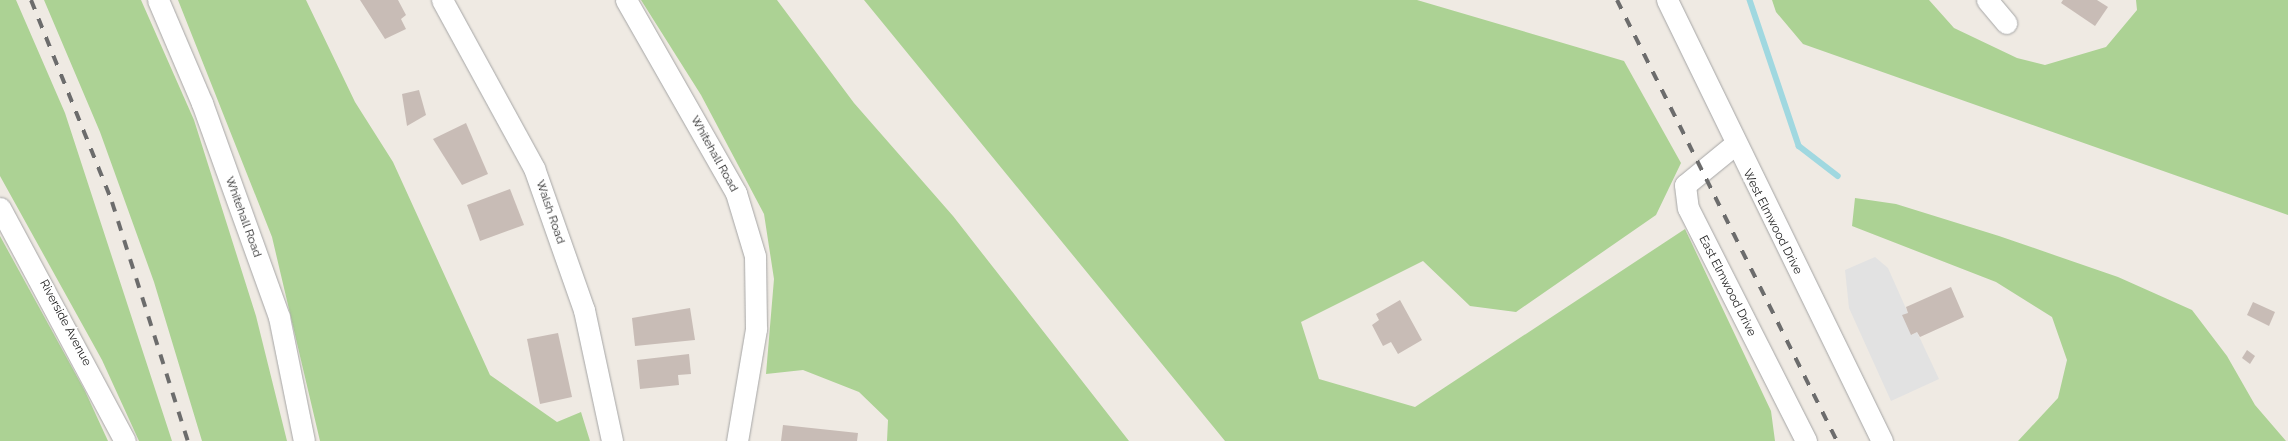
<!DOCTYPE html>
<style>
body{margin:0}
#map{position:relative;width:2288px;height:441px;overflow:hidden;background:#efeae3;font-family:Raleway,sans-serif}
div>[style]{position:absolute}
[style*='--x']{left:calc(var(--x)*1px);top:calc(var(--y)*1px);width:calc(var(--w)*1px);rotate:calc(var(--a)*1deg)}
.forest>*{inset:0;background:#acd294}
.parking>*{inset:0;background:#e2e2e2}
.stream>*{height:5.5px;margin:-2.75px;padding:0 2.75px;transform-origin:2.75px;border-radius:2.75px;background:#a0d8e0}
.building>*{inset:0;background:#c8bcb6}
.roads{filter:drop-shadow(0 0 1px #a5a5a5) drop-shadow(0 0 1px #a5a5a5)}
.minor>*{height:21px;margin:-10.5px;padding:0 10.5px;transform-origin:10.5px;border-radius:10.5px;background:#fff}
.rail>*{height:4px;margin-top:-2px;transform-origin:0;background:repeating-linear-gradient(90deg,#6c6c6c 0 10px,transparent 0 20px)}
span{translate:-50% -50%;white-space:nowrap;text-align:center;line-height:1.15;-webkit-text-stroke:4px #fff;paint-order:stroke}
.street-label{font-size:12px;color:#1e1e1e}
</style>
<div id="map">
<div class="forest">
<i style="clip-path:polygon(0 0,16px 0,65px 113px,172px 441px,139px 441px,102px 360px,0 176px)"></i>
<i style="clip-path:polygon(44px 0,141px 0,194px 120px,256px 316px,287px 441px,202px 441px,154px 282px,100px 132px)"></i>
<i style="clip-path:polygon(178px 0,306px 0,355px 102px,393px 162px,490px 375px,557px 422px,581px 412px,590px 441px,320px 441px,272px 237px)"></i>
<i style="clip-path:polygon(641px 0,777px 0,854px 103px,953px 216px,1129px 441px,887px 441px,888px 420px,859px 392px,803px 370px,766px 374px,774px 279px,764px 214px,701px 95px)"></i>
<i style="clip-path:polygon(864px 0,1417px 0,1624px 61px,1681px 163px,1656px 215px,1516px 312px,1470px 306px,1423px 261px,1301px 322px,1319px 379px,1415px 407px,1685px 229px,1771px 411px,1775px 441px,1225px 441px)"></i>
<i style="clip-path:polygon(1772px 0,1929px 0,1954px 28px,2017px 58px,2045px 65px,2106px 47px,2137px 10px,2136px 0,2288px 0,2288px 215px,1803px 44px,1776px 12px)"></i>
<i style="clip-path:polygon(1855px 198px,1896px 204px,1999px 236px,2118px 277px,2192px 310px,2227px 356px,2255px 405px,2286px 441px,2018px 441px,2058px 398px,2067px 360px,2052px 317px,1996px 282px,1852px 226px)"></i>
<i style="clip-path:polygon(0 236px,85px 391px,108px 441px,0 441px)"></i>
</div>
<div class="parking">
<i style="clip-path:polygon(1875px 257px,1888px 268px,1908px 313px,1912px 335px,1917px 332px,1939px 379px,1891px 401px,1849px 308px,1845px 270px)"></i>
</div>
<div class="stream">
<i style="--x:1750;--y:0;--w:154;--a:71.4"></i>
<i style="--x:1799;--y:146;--w:49;--a:37.6"></i>
</div>
<div class="building">
<i style="clip-path:polygon(360px 0,398px 0,406px 15px,401px 19px,406px 29px,385px 39px)"></i>
<i style="clip-path:polygon(2063px 0,2097px 0,2108px 7px,2095px 26px,2061px 3px)"></i>
<i style="clip-path:polygon(419px 90px,426px 115px,407px 126px,402px 94px)"></i>
<i style="clip-path:polygon(466px 123px,488px 174px,462px 185px,433px 139px)"></i>
<i style="clip-path:polygon(510px 189px,524px 225px,480px 241px,467px 205px)"></i>
<i style="clip-path:polygon(1951px 287px,1964px 317px,1920px 337px,1917px 332px,1911px 335px,1902px 315px,1908px 313px,1906px 307px)"></i>
<i style="clip-path:polygon(1400px 300px,1422px 340px,1398px 354px,1391px 342px,1383px 346px,1372px 325px,1379px 320px,1376px 314px)"></i>
<i style="clip-path:polygon(2253px 302px,2275px 312px,2269px 326px,2247px 315px)"></i>
<i style="clip-path:polygon(690px 308px,695px 340px,635px 346px,632px 318px)"></i>
<i style="clip-path:polygon(558px 333px,572px 397px,540px 404px,527px 339px)"></i>
<i style="clip-path:polygon(2247px 350px,2255px 356px,2250px 364px,2242px 358px)"></i>
<i style="clip-path:polygon(689px 354px,691px 374px,678px 375px,679px 385px,640px 389px,637px 360px)"></i>
<i style="clip-path:polygon(783px 425px,858px 433px,857px 441px,781px 441px)"></i>
</div>
<div class="roads">
<div class="minor">
<i style="--x:158;--y:0;--w:112;--a:66.9"></i>
<i style="--x:202;--y:103;--w:227;--a:70.2"></i>
<i style="--x:279;--y:317;--w:126;--a:78.6"></i>
<i style="--x:442;--y:0;--w:192;--a:61.3"></i>
<i style="--x:534;--y:168;--w:151;--a:70.6"></i>
<i style="--x:584;--y:310;--w:134;--a:77.9"></i>
<i style="--x:626;--y:0;--w:222;--a:60.3"></i>
<i style="--x:736;--y:193;--w:66;--a:73.2"></i>
<i style="--x:755;--y:256;--w:73;--a:89.2"></i>
<i style="--x:756;--y:329;--w:114;--a:99.6"></i>
<i style="--x:1667;--y:0;--w:491;--a:64"></i>
<i style="--x:1987;--y:0;--w:30;--a:50"></i>
<i style="--x:1734;--y:145;--w:63;--a:140.8"></i>
<i style="--x:1685;--y:185;--w:23;--a:83"></i>
<i style="--x:1688;--y:208;--w:261;--a:63.1"></i>
<i style="--x:0;--y:208;--w:264;--a:61.8"></i>
</div>
</div>
<div class="rail">
<i style="--x:31;--y:0;--w:218;--a:68.1"></i>
<i style="--x:112;--y:202;--w:251;--a:72.4"></i>
<i style="--x:1617;--y:0;--w:493;--a:63.5"></i>
</div>
<div class="street-label">
<span style="left:714px;top:154px;rotate:61deg">Whitehall Road</span>
<span style="left:550px;top:212px;rotate:71deg">Walsh Road</span>
<span style="left:243px;top:217px;rotate:70deg">Whitehall Road</span>
<span style="left:1772px;top:222px;rotate:63deg">West Elmwood Drive</span>
<span style="left:1727px;top:286px;rotate:63deg">East Elmwood Drive</span>
<span style="left:65px;top:323px;rotate:62deg">Riverside Avenue</span>
</div>
</div>
